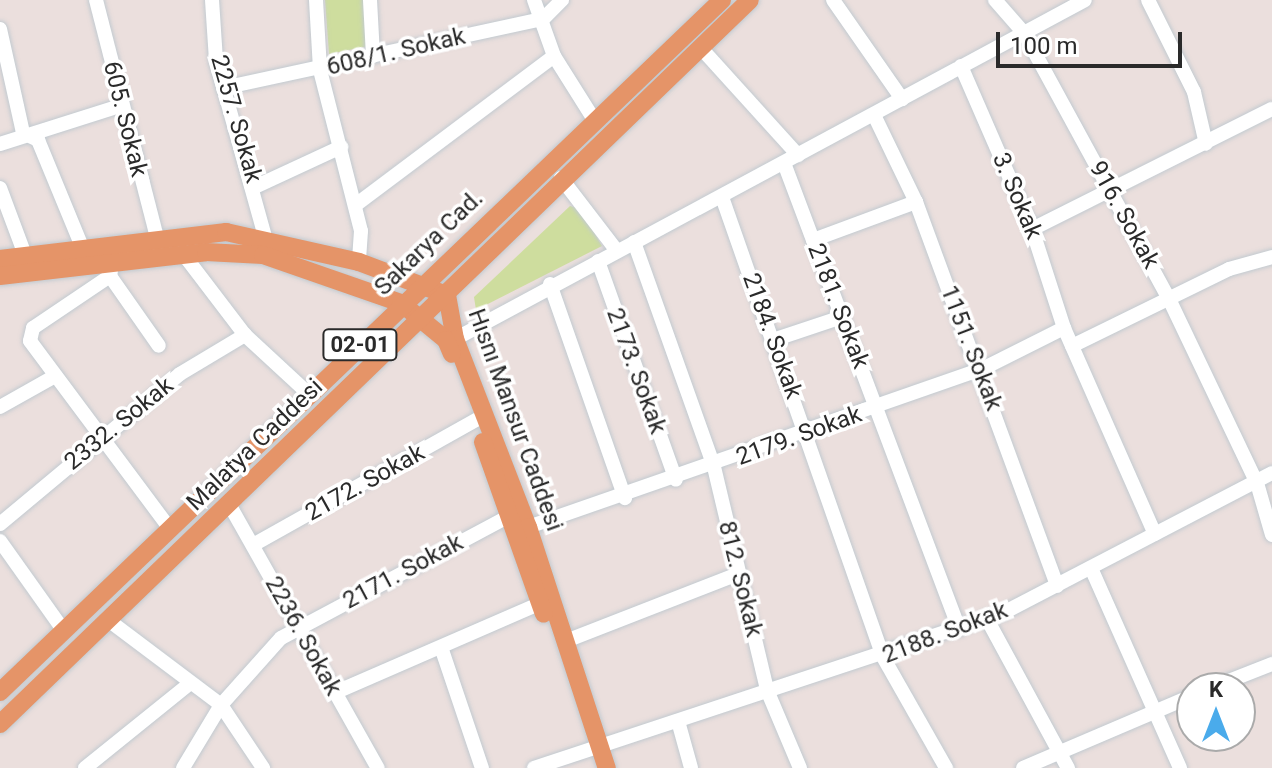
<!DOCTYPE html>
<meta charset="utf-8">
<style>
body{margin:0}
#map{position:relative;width:1272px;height:768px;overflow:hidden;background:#ebdfdd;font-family:Roboto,sans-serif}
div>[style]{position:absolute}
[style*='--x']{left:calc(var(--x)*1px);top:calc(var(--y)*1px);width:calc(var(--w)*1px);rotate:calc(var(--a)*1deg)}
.green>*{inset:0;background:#cedd9e}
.roads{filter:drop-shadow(0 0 2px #c2cad0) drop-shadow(0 0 2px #c2cad0)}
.minor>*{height:14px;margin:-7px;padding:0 7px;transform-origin:7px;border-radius:7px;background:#fff}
.major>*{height:18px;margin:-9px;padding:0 9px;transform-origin:9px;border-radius:9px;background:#e59468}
span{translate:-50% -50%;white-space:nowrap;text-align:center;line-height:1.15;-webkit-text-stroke:7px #fff;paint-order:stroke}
.shield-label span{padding:2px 6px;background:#fff;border:2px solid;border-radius:6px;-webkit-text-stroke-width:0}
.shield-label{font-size:22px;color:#2a2a2a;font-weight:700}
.street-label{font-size:24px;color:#2a2a2a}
.north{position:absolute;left:1176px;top:672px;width:80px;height:80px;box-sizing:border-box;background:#fff;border:2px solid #aaa;border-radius:50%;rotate:0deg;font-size:22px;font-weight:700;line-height:32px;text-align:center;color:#2a2a2a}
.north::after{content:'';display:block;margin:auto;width:28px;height:36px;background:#4aabeb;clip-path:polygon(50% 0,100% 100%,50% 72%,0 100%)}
.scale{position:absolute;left:996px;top:32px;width:186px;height:36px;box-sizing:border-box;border:4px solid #2a2a2a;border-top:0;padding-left:10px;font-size:24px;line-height:28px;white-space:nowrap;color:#2a2a2a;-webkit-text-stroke:6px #fff;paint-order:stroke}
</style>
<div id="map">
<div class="green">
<i style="clip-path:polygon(325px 0,365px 0,369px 46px,329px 54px)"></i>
<i style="clip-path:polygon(570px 206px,580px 209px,602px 246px,476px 310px,474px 297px)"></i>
</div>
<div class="roads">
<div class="minor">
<i style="--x:96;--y:0;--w:246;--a:75.6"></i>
<i style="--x:212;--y:0;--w:61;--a:86.2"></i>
<i style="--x:216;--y:61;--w:183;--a:74.4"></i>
<i style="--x:316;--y:0;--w:70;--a:86.7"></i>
<i style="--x:320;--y:70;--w:166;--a:75.7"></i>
<i style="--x:361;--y:231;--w:31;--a:94"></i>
<i style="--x:370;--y:0;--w:56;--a:86.9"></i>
<i style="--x:534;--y:0;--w:59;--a:70.3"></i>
<i style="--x:554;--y:56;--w:77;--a:57.8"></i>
<i style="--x:833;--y:0;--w:121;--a:55.1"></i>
<i style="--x:995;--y:0;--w:44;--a:48.7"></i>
<i style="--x:1024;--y:33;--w:305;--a:61.4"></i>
<i style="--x:1170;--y:301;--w:202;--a:64.5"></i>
<i style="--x:1257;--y:483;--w:54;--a:73.9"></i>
<i style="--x:1148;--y:0;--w:103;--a:63.4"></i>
<i style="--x:1194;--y:92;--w:53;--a:77"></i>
<i style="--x:0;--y:29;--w:107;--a:77.5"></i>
<i style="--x:23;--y:133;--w:17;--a:25"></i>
<i style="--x:38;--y:140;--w:118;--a:67.6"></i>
<i style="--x:700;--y:47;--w:146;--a:47.8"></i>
<i style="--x:961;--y:66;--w:178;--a:66.5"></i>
<i style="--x:1032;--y:229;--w:104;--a:72.1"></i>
<i style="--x:1064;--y:328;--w:225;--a:66.2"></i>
<i style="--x:223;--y:88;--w:327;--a:-12.2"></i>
<i style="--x:543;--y:19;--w:27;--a:-45"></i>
<i style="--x:874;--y:115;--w:97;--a:64.2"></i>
<i style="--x:916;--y:202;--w:409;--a:69.8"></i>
<i style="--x:0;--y:144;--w:126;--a:-17.6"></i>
<i style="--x:784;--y:163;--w:498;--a:69.4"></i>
<i style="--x:561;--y:178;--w:92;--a:52.5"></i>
<i style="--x:257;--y:186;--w:93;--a:-24.9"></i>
<i style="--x:0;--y:188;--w:72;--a:69.5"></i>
<i style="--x:722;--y:197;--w:487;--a:70.7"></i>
<i style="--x:883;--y:657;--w:128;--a:60.4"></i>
<i style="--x:357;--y:204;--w:246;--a:-36.9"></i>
<i style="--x:1032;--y:229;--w:268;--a:-26.6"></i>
<i style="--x:813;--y:240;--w:110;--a:-20.3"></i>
<i style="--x:634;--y:242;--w:239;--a:70.4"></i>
<i style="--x:714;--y:467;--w:229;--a:76.6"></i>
<i style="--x:767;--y:690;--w:85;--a:67.1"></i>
<i style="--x:184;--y:255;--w:101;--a:52.7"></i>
<i style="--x:245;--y:335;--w:90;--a:42.7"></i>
<i style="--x:598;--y:261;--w:232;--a:70.4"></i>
<i style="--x:112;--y:264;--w:12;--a:99"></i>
<i style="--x:110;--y:276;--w:93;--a:146"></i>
<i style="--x:33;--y:328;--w:13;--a:103"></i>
<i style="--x:30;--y:341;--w:234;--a:53.3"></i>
<i style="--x:110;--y:276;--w:85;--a:55"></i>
<i style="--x:550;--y:284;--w:227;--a:70.7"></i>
<i style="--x:455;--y:339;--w:715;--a:-28.28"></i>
<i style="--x:773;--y:340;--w:73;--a:-18.4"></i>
<i style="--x:1072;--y:346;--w:175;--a:-26.1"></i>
<i style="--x:1229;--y:269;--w:45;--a:-15.6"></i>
<i style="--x:0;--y:407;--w:63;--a:-29.4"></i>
<i style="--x:229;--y:504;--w:303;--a:60.6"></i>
<i style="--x:0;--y:524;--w:234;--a:-39.8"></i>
<i style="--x:180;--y:374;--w:76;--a:-31"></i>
<i style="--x:528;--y:527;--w:478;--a:-19.2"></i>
<i style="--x:980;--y:370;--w:94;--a:-26.6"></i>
<i style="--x:0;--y:541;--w:110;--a:54.6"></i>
<i style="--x:253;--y:545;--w:256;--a:-29.3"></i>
<i style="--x:1091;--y:568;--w:219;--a:66"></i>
<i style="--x:107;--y:619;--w:143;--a:37"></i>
<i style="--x:221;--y:705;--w:76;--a:56.3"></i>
<i style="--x:987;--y:619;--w:170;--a:61.5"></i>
<i style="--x:566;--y:641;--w:185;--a:-21.3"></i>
<i style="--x:442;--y:650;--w:125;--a:71.3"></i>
<i style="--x:1211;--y:688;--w:66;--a:-21.5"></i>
<i style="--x:334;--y:693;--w:226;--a:-23.5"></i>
<i style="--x:678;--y:721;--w:49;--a:74.5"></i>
<i style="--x:85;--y:768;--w:134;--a:-38.9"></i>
<i style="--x:183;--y:768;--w:74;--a:-58.9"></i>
<i style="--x:221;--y:705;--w:90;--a:-48.2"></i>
<i style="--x:281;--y:638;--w:257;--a:-28.1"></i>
<i style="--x:534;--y:768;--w:494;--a:-18.3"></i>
<i style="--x:1003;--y:613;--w:303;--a:-27.5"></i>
<i style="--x:1023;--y:768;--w:184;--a:-23.1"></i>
</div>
<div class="major">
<i style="--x:0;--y:259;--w:228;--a:-6.8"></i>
<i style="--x:226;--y:232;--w:136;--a:12.7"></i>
<i style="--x:359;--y:262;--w:94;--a:20.6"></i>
<i style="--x:447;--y:295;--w:45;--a:79.7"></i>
<i style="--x:455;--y:339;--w:202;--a:68.8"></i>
<i style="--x:528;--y:527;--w:254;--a:71.9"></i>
<i style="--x:0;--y:276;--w:207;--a:-6.6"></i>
<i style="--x:206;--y:252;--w:57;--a:3"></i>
<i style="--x:263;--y:255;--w:146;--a:19.2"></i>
<i style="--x:401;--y:303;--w:58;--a:39.4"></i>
<i style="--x:446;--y:340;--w:15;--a:67"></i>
<i style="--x:483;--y:442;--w:182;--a:70.5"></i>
<i style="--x:0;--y:692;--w:1000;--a:-43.78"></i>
<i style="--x:0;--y:724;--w:1042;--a:-43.99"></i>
</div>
</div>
<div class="shield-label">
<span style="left:360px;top:345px">02-01</span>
</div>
<div class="street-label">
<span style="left:396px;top:52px;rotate:-13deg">608/1. Sokak</span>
<span style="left:125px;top:119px;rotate:76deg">605. Sokak</span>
<span style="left:236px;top:119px;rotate:74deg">2257. Sokak</span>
<span style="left:1017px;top:196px;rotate:67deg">3. Sokak</span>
<span style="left:1124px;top:215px;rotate:61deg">916. Sokak</span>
<span style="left:429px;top:243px;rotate:-44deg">Sakarya Cad.</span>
<span style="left:838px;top:306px;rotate:69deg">2181. Sokak</span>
<span style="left:772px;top:336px;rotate:70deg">2184. Sokak</span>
<span style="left:971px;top:348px;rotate:69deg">1151. Sokak</span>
<span style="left:636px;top:371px;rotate:70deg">2173. Sokak</span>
<span style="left:515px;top:420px;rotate:70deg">Hısnı Mansur Caddesi</span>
<span style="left:119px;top:424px;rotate:-39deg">2332. Sokak</span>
<span style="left:799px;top:436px;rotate:-20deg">2179. Sokak</span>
<span style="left:255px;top:445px;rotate:-44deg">Malatya Caddesi</span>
<span style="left:365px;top:483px;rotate:-29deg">2172. Sokak</span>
<span style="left:403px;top:572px;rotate:-28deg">2171. Sokak</span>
<span style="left:740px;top:579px;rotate:76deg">812. Sokak</span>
<span style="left:945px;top:633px;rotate:-21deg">2188. Sokak</span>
<span style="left:303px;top:636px;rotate:61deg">2236. Sokak</span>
</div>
<div class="north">K</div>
<div class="scale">100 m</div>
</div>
